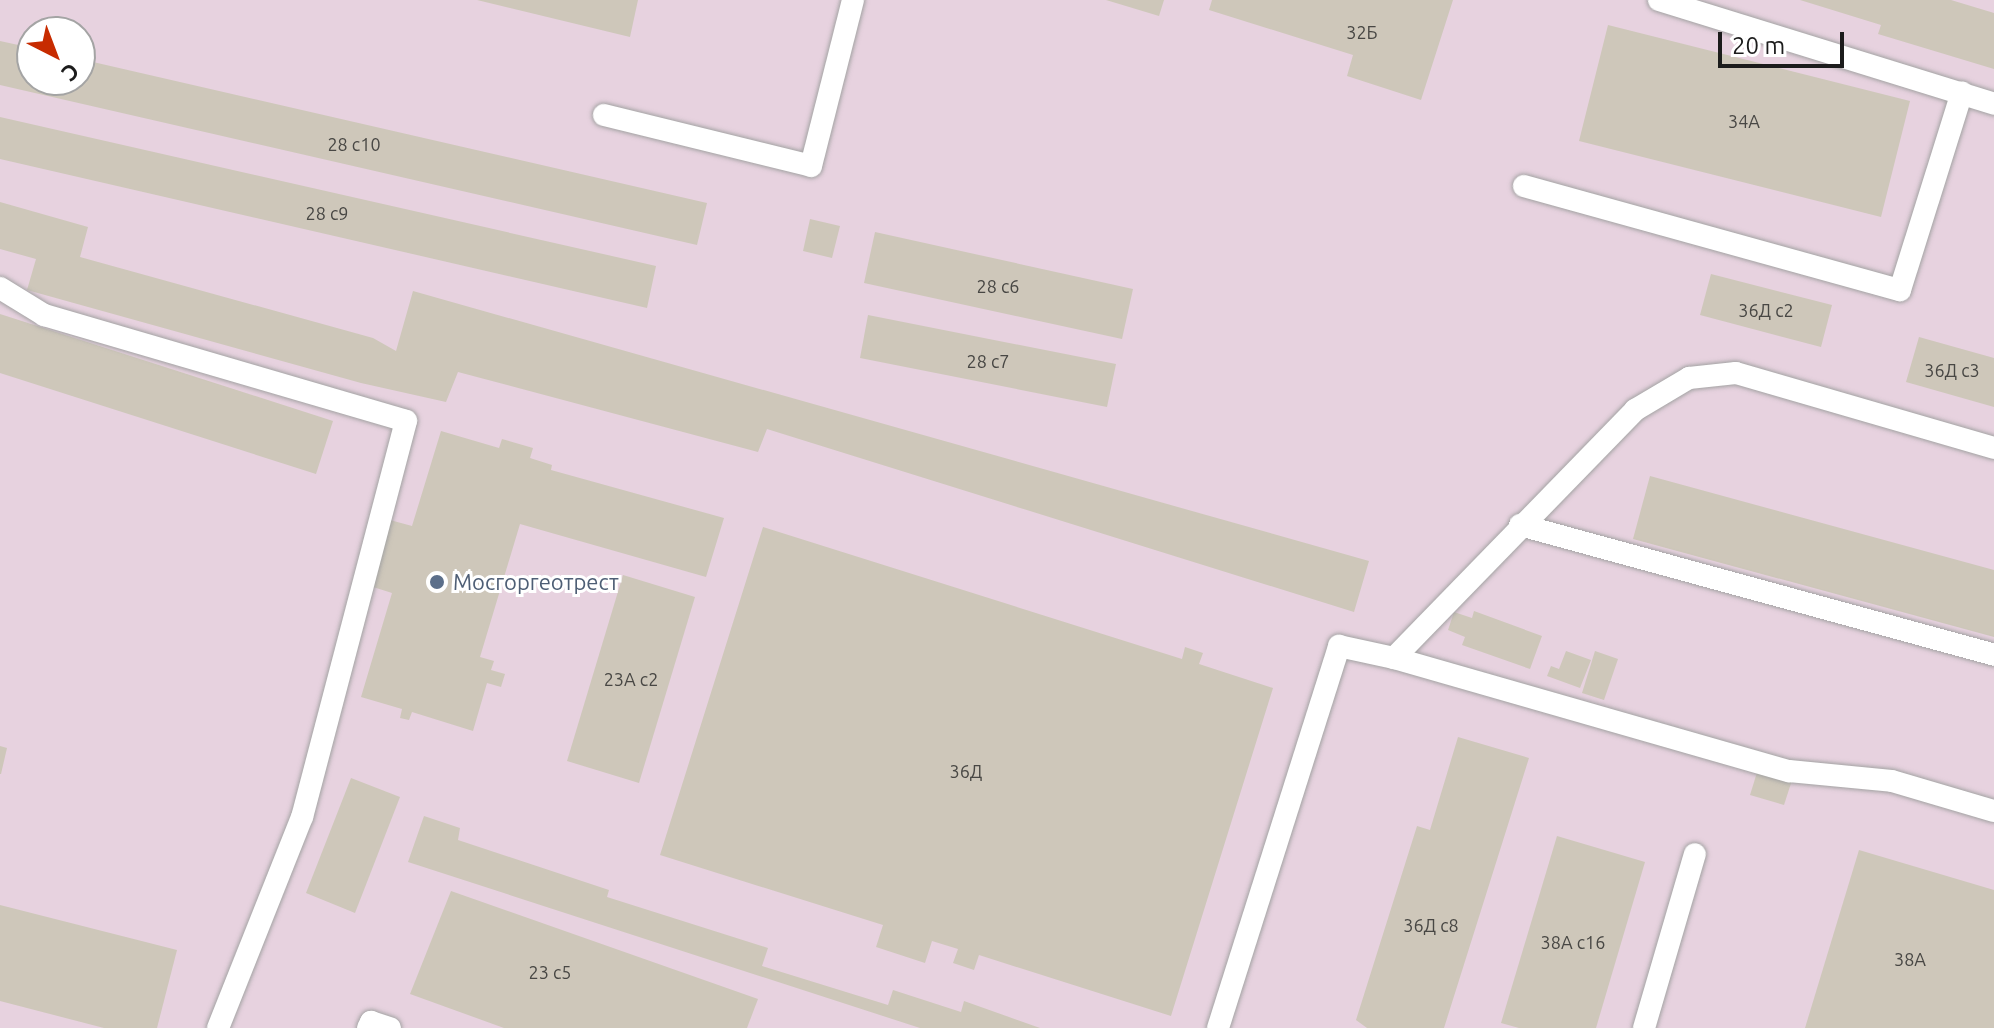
<!DOCTYPE html>
<meta charset="utf-8">
<style>
body{margin:0}
#map{position:relative;width:1994px;height:1028px;overflow:hidden;background:#eeece1;font-family:Ubuntu,sans-serif}
div>[style]{position:absolute}
[style*='--x']{left:calc(var(--x)*1px);top:calc(var(--y)*1px);width:calc(var(--w)*1px);rotate:calc(var(--a)*1deg)}
.industrial>*{inset:0;background:#e7d2df}
.building>*{inset:0;background:#cec7ba}
.roads{filter:drop-shadow(0 0 2px #a3a3a3) drop-shadow(0 0 2px #a3a3a3)}
.service>*{height:22px;margin:-11px;padding:0 11px;transform-origin:11px;border-radius:11px;background:#fff}
.dots>*{width:22px;height:22px;translate:-50% -50%;box-sizing:border-box;border:4px solid #fff;border-radius:50%}
span{translate:-50% -50%;white-space:nowrap;text-align:center;line-height:1.15;-webkit-text-stroke:6px #fff;paint-order:stroke}
.number-label{font-size:18px;color:#484744}
.number-label span{-webkit-text-stroke-width:0}
.service-label{font-size:22px;color:#4e5e75}
.left{translate:0 -50%;text-align:left}
.north{position:absolute;left:16px;top:16px;width:80px;height:80px;box-sizing:border-box;background:#fff;border:2px solid #a4a4a4;border-radius:50%;rotate:138deg;font-size:22px;font-weight:700;line-height:32px;text-align:center;color:#1c1c1c}
.north::after{content:'';display:block;margin:auto;width:28px;height:36px;background:#c72b00;clip-path:polygon(50% 0,100% 100%,50% 72%,0 100%)}
.scale{position:absolute;left:1718px;top:32px;width:126px;height:36px;box-sizing:border-box;border:4px solid #1c1c1c;border-top:0;padding-left:10px;font-size:24px;line-height:28px;white-space:nowrap;color:#1c1c1c;-webkit-text-stroke:6px #fff;paint-order:stroke}
</style>
<div id="map">
<div class="industrial">
<i style="clip-path:polygon(evenodd,0 0,1994px 0,1994px 1028px,0 1028px,0 0,32px 32px,80px 32px,80px 80px,32px 80px,32px 32px)"></i>
</div>
<div class="building">
<i style="clip-path:polygon(477px 0,638px 0,630px 37px)"></i>
<i style="clip-path:polygon(1106px 0,1164px 0,1159px 16px)"></i>
<i style="clip-path:polygon(1212px 0,1453px 0,1421px 100px,1347px 76px,1353px 55px,1209px 10px)"></i>
<i style="clip-path:polygon(1800px 0,1951px 0,1994px 13px,1994px 69px,1878px 34px,1881px 25px)"></i>
<i style="clip-path:polygon(1608px 25px,1910px 101px,1881px 217px,1579px 141px)"></i>
<i style="clip-path:polygon(0 41px,32px 48px,32px 80px,80px 80px,80px 59px,707px 203px,697px 245px,0 85px)"></i>
<i style="clip-path:polygon(0 117px,656px 266px,647px 308px,0 159px)"></i>
<i style="clip-path:polygon(0 202px,88px 227px,80px 257px,373px 338px,396px 351px,413px 291px,1369px 561px,1354px 612px,767px 429px,758px 452px,458px 372px,446px 402px,361px 383px,27px 290px,36px 259px,0 249px)"></i>
<i style="clip-path:polygon(810px 219px,840px 226px,832px 258px,803px 251px)"></i>
<i style="clip-path:polygon(875px 232px,1133px 289px,1122px 339px,864px 283px)"></i>
<i style="clip-path:polygon(1711px 274px,1832px 305px,1821px 347px,1700px 315px)"></i>
<i style="clip-path:polygon(0 314px,333px 421px,316px 474px,0 373px)"></i>
<i style="clip-path:polygon(868px 315px,1116px 364px,1107px 407px,860px 358px)"></i>
<i style="clip-path:polygon(1919px 337px,1994px 358px,1994px 407px,1906px 382px)"></i>
<i style="clip-path:polygon(441px 431px,499px 448px,502px 439px,533px 448px,530px 458px,552px 465px,551px 470px,724px 518px,706px 577px,520px 524px,480px 657px,494px 661px,491px 670px,505px 674px,501px 687px,487px 683px,473px 731px,412px 712px,409px 720px,400px 718px,402px 709px,361px 697px,392px 593px,370px 586px,390px 520px,412px 526px)"></i>
<i style="clip-path:polygon(1650px 476px,1994px 570px,1994px 637px,1633px 539px)"></i>
<i style="clip-path:polygon(763px 527px,1182px 659px,1185px 647px,1203px 653px,1199px 664px,1273px 688px,1171px 1016px,979px 955px,974px 970px,953px 963px,958px 949px,932px 941px,925px 963px,876px 947px,883px 925px,660px 855px)"></i>
<i style="clip-path:polygon(623px 575px,695px 597px,639px 783px,567px 761px)"></i>
<i style="clip-path:polygon(1474px 611px,1542px 636px,1530px 669px,1462px 645px,1465px 637px,1448px 630px,1454px 612px,1472px 618px)"></i>
<i style="clip-path:polygon(1566px 651px,1591px 660px,1580px 688px,1547px 676px,1551px 666px,1559px 669px)"></i>
<i style="clip-path:polygon(1595px 651px,1618px 659px,1604px 700px,1582px 693px)"></i>
<i style="clip-path:polygon(1458px 737px,1529px 758px,1444px 1028px,1367px 1028px,1356px 1020px,1417px 826px,1430px 830px)"></i>
<i style="clip-path:polygon(0 746px,7px 748px,1px 774px,0 774px)"></i>
<i style="clip-path:polygon(1759px 766px,1793px 777px,1784px 805px,1750px 795px)"></i>
<i style="clip-path:polygon(351px 778px,400px 797px,355px 913px,306px 893px)"></i>
<i style="clip-path:polygon(424px 816px,460px 828px,458px 840px,609px 890px,607px 897px,768px 948px,762px 966px,888px 1005px,893px 990px,961px 1012px,964px 1001px,1040px 1028px,920px 1028px,408px 862px)"></i>
<i style="clip-path:polygon(1557px 836px,1645px 862px,1596px 1028px,1519px 1028px,1501px 1023px)"></i>
<i style="clip-path:polygon(1859px 850px,1994px 890px,1994px 1028px,1805px 1028px)"></i>
<i style="clip-path:polygon(451px 891px,758px 999px,747px 1028px,504px 1028px,410px 994px)"></i>
<i style="clip-path:polygon(0 905px,177px 950px,157px 1028px,104px 1028px,0 1001px)"></i>
</div>
<div class="roads">
<div class="service">
<i style="--x:1659;--y:0;--w:351;--a:17.2"></i>
<i style="--x:604;--y:115;--w:213;--a:13.8"></i>
<i style="--x:811;--y:166;--w:171;--a:-75.8"></i>
<i style="--x:1524;--y:186;--w:390;--a:15.5"></i>
<i style="--x:1900;--y:290;--w:207;--a:-72.6"></i>
<i style="--x:0;--y:288;--w:52;--a:31.5"></i>
<i style="--x:44;--y:315;--w:377;--a:16.3"></i>
<i style="--x:406;--y:421;--w:409;--a:104.7"></i>
<i style="--x:302;--y:817;--w:227;--a:111.7"></i>
<i style="--x:1520;--y:525;--w:492;--a:15.3"></i>
<i style="--x:1394;--y:658;--w:411;--a:16"></i>
<i style="--x:1789;--y:771;--w:103;--a:5.5"></i>
<i style="--x:1892;--y:781;--w:106;--a:16.4"></i>
<i style="--x:368;--y:1028;--w:7;--a:-63"></i>
<i style="--x:371;--y:1022;--w:20;--a:18"></i>
<i style="--x:1218;--y:1028;--w:401;--a:-72.4"></i>
<i style="--x:1339;--y:646;--w:56;--a:12.3"></i>
<i style="--x:1394;--y:658;--w:346;--a:-45.8"></i>
<i style="--x:1635;--y:410;--w:63;--a:-30.7"></i>
<i style="--x:1689;--y:378;--w:47;--a:-6.1"></i>
<i style="--x:1736;--y:373;--w:269;--a:16.2"></i>
<i style="--x:1644;--y:1028;--w:181;--a:-73.7"></i>
</div>
</div>
<div class="dots">
<i style="left:437px;top:582px;background:#5c6f8a"></i>
</div>
<div class="number-label">
<span style="left:1362px;top:32px">32Б</span>
<span style="left:1744px;top:121px">34А</span>
<span style="left:354px;top:144px">28 с10</span>
<span style="left:327px;top:213px">28 с9</span>
<span style="left:998px;top:286px">28 с6</span>
<span style="left:1766px;top:310px">36Д с2</span>
<span style="left:988px;top:361px">28 с7</span>
<span style="left:1952px;top:370px">36Д с3</span>
<span style="left:631px;top:679px">23А с2</span>
<span style="left:966px;top:771px">36Д</span>
<span style="left:1431px;top:925px">36Д с8</span>
<span style="left:1573px;top:942px">38А с16</span>
<span style="left:1910px;top:959px">38А</span>
<span style="left:550px;top:972px">23 с5</span>
</div>
<div class="service-label">
<span class="left" style="left:453px;top:582px">Мосгоргеотрест</span>
</div>
<div class="north">С</div>
<div class="scale">20 m</div>
</div>
